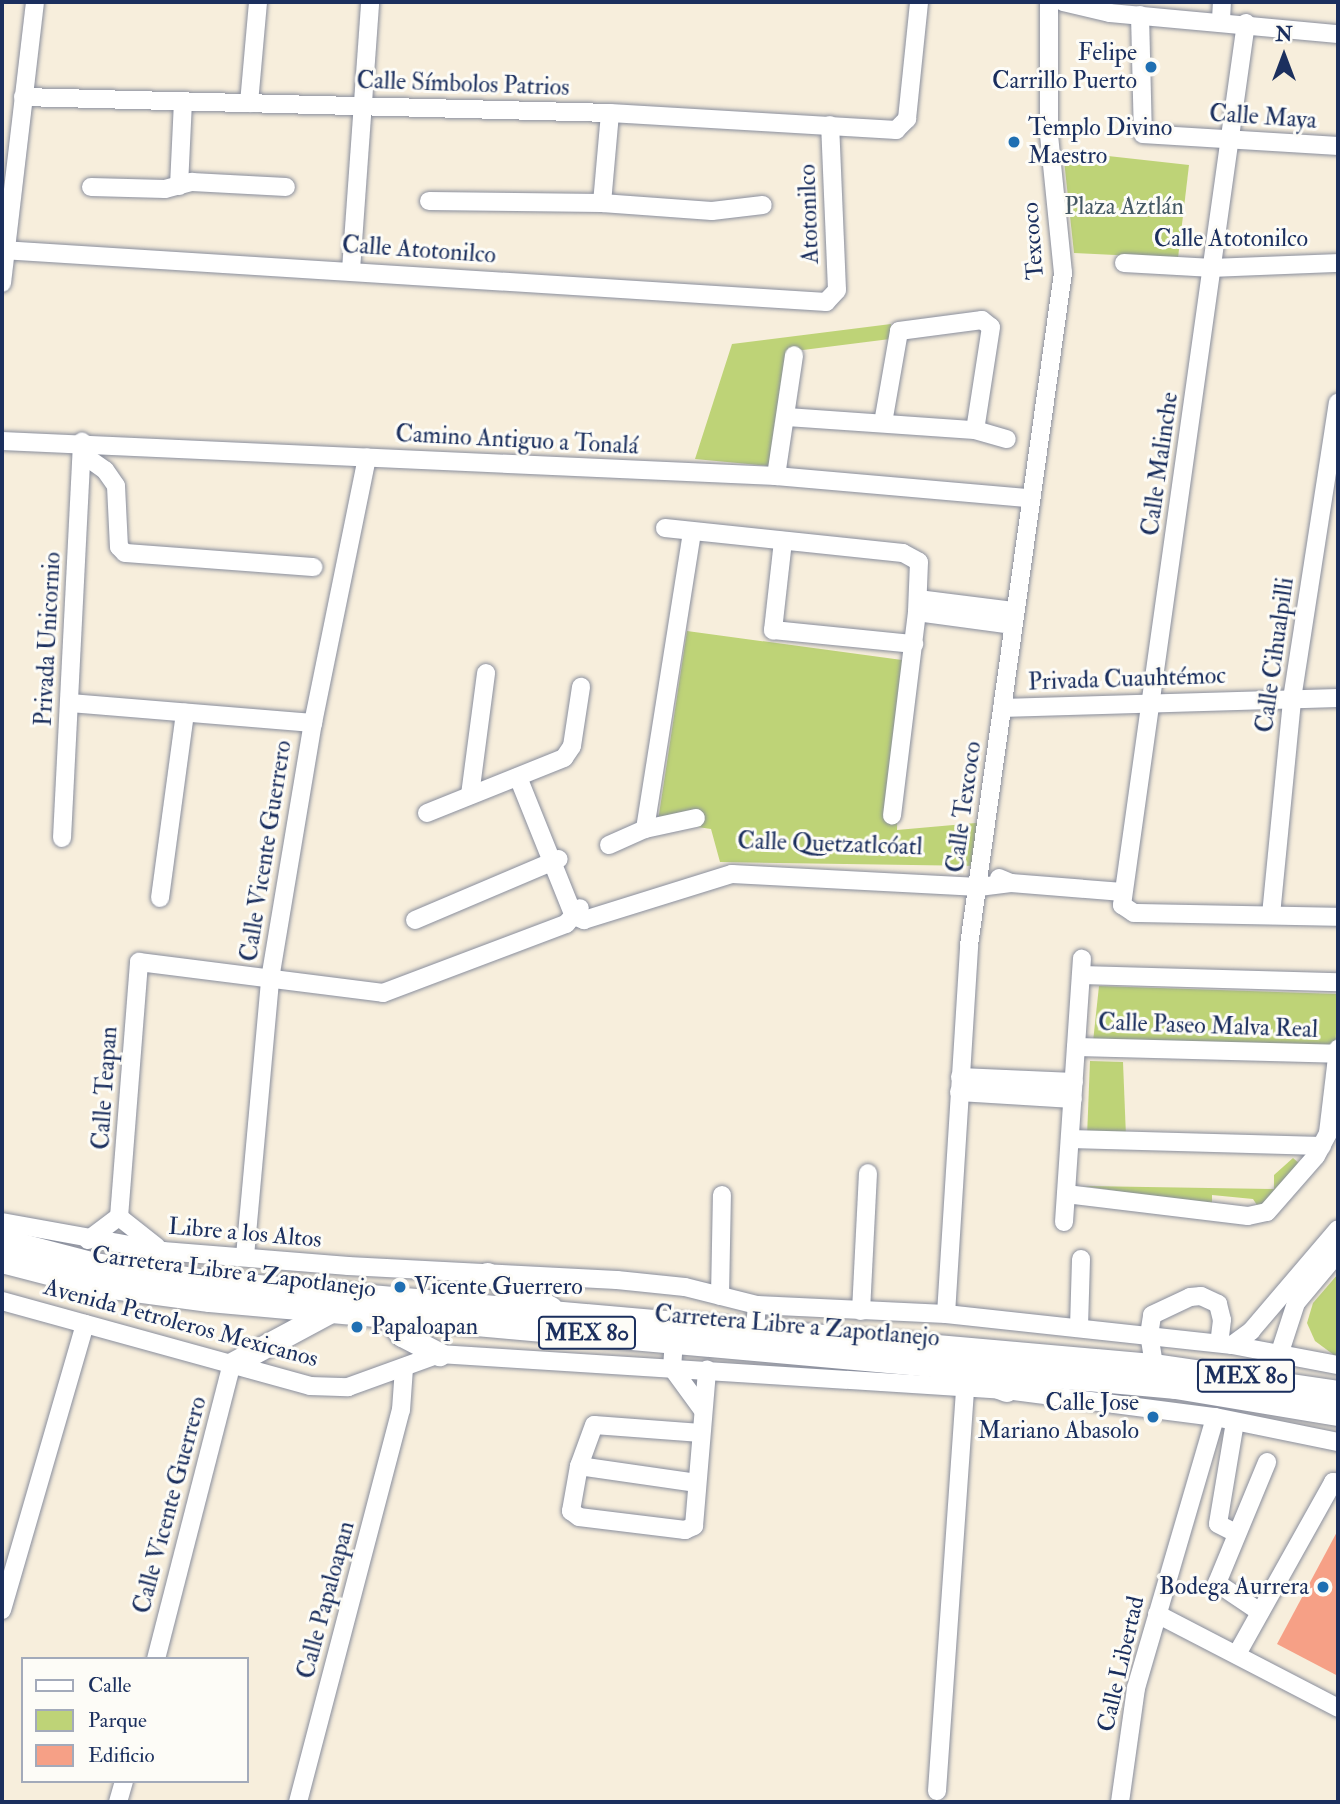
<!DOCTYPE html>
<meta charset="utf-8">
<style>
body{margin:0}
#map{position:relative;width:1340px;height:1804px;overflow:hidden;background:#f7eedc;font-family:"IM FELL Double Pica",serif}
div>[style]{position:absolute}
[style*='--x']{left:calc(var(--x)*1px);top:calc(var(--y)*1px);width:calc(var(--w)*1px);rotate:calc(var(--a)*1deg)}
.green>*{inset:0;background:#bed377}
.building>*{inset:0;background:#f6a086}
.roads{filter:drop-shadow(0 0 2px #898e9d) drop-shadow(0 0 2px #898e9d)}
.minor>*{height:18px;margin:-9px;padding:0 9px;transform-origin:9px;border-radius:9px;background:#fff}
.major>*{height:23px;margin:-11.5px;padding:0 11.5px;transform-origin:11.5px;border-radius:11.5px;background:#fff}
.dots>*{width:19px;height:19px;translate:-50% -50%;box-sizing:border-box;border:4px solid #fdfcf7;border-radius:50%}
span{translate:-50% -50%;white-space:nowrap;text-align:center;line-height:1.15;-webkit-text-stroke:6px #fdfcf7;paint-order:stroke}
.shield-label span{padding:2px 5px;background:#fdfcf7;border:2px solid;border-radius:5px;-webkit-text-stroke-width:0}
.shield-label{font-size:23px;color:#1b2f5e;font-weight:700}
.poi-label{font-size:24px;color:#1b2f5e}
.right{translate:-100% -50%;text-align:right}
.left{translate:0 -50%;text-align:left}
.street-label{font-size:24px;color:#1b2f5e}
.park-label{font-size:24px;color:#445864}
.frame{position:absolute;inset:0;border:4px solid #1b2f5e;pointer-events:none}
.legend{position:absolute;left:21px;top:1657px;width:228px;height:126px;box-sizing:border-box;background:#fdfcf7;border:2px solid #a3aaba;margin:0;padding:9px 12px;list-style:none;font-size:21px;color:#1b2f5e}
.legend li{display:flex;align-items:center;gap:14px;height:35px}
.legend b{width:35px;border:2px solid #a3aaba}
.north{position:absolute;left:1249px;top:21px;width:70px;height:70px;-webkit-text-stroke:5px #fdfcf7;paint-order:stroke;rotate:0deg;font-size:19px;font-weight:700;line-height:28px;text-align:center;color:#1b2f5e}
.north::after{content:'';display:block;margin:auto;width:24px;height:32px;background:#1b2f5e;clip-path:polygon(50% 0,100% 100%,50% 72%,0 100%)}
</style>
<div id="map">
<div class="green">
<i style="clip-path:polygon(1063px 151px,1189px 165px,1178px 258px,1074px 253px)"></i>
<i style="clip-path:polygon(891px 324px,890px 339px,795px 351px,770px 466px,695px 459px,732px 344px)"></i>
<i style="clip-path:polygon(687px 631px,902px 660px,897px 830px,987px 822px,979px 866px,720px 862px,711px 829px,658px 821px)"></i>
<i style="clip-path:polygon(1099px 986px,1338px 994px,1335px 1052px,1093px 1042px)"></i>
<i style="clip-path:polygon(1090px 1061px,1123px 1062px,1126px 1137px,1087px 1137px)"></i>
<i style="clip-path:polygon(1293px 1158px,1301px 1165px,1261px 1211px,1253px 1199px,1212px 1195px,1212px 1206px,1084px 1186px,1274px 1189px,1274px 1175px)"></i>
<i style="clip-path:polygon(1338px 1274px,1338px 1358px,1315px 1341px,1307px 1323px,1313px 1303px)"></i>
</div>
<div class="building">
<i style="clip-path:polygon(1338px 1530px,1338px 1676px,1277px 1644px)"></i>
</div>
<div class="roads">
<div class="minor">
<i style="--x:1063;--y:2;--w:48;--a:13.2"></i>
<i style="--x:1110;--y:13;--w:229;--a:5.3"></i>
<i style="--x:1140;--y:15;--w:119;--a:88.6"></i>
<i style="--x:1143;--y:134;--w:195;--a:3.5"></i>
<i style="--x:1221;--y:20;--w:18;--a:-87"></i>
<i style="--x:1246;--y:23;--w:891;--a:98"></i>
<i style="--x:1122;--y:905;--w:14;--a:34"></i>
<i style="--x:1134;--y:913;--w:204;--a:1.1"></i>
<i style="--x:23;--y:97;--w:587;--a:1.56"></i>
<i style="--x:610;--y:113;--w:287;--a:3.4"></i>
<i style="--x:896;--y:130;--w:16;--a:-45"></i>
<i style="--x:907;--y:119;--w:118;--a:-84.1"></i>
<i style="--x:249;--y:103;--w:101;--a:-84.9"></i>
<i style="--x:179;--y:186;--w:84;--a:-87.3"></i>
<i style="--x:91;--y:187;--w:74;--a:1.5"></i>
<i style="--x:165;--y:189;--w:28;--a:-15"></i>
<i style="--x:192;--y:182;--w:94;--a:3"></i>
<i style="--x:429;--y:201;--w:173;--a:0.7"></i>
<i style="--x:602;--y:203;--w:110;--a:4.2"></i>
<i style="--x:712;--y:211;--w:51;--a:-6.7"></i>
<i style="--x:602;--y:203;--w:90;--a:-84.9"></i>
<i style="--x:2;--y:250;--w:826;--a:3.61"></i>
<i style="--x:826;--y:302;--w:16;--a:-47"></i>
<i style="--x:837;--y:290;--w:165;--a:-92.4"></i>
<i style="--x:1124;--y:263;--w:89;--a:3.2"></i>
<i style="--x:1213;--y:268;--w:125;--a:-2.3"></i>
<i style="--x:351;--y:270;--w:269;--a:-85.9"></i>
<i style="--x:2;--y:283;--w:283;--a:-83.3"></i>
<i style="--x:787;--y:417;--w:188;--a:4"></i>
<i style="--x:975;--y:430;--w:33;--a:16"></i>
<i style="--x:883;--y:423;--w:93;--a:-80.1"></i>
<i style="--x:899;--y:331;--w:84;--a:-7.5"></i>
<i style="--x:982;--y:320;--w:11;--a:38"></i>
<i style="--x:991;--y:327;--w:104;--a:98.8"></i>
<i style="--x:2;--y:441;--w:775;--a:2.59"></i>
<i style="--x:776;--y:476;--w:254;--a:5"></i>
<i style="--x:82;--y:454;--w:28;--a:35"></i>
<i style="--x:105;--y:470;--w:19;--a:55"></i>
<i style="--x:116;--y:486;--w:61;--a:87.2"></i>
<i style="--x:119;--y:547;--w:8;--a:45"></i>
<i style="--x:125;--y:553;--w:189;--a:4.3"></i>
<i style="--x:776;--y:476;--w:122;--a:-81.5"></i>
<i style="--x:665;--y:528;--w:239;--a:6"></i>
<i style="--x:903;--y:553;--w:18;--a:29"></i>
<i style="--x:919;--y:562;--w:50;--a:92.3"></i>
<i style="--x:917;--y:612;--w:205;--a:97"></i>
<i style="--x:783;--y:541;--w:90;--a:96.4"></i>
<i style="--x:773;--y:630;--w:142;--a:5.7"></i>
<i style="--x:918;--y:599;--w:98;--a:7.1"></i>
<i style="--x:917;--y:612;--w:97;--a:7.7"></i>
<i style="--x:70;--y:703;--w:244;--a:4.7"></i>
<i style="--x:1002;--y:708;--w:336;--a:-1.7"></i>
<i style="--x:518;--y:777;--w:150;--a:68.1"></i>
<i style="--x:574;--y:916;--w:11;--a:22"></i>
<i style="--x:584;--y:920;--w:155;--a:-17.3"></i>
<i style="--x:732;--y:874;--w:247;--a:3"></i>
<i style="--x:979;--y:887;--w:32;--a:-7"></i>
<i style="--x:470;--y:795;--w:123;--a:-82.5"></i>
<i style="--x:427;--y:813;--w:148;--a:-21.9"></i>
<i style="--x:564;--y:758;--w:14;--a:-56"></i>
<i style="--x:572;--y:746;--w:60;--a:-81.3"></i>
<i style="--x:645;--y:829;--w:301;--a:-81"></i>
<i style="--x:62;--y:838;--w:397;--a:-87.1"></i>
<i style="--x:609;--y:845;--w:39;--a:-24"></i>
<i style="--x:645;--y:829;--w:52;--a:-12.2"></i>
<i style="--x:999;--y:878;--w:13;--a:23"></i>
<i style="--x:1011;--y:883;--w:112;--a:4.6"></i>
<i style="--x:160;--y:898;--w:187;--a:-82.3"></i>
<i style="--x:1271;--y:915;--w:217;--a:-84.4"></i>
<i style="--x:1292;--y:699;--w:300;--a:-81.2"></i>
<i style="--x:415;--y:920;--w:156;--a:-23"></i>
<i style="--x:1081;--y:975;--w:257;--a:1.6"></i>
<i style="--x:1076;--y:1047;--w:262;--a:1.5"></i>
<i style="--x:960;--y:1077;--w:114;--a:2.5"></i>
<i style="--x:959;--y:1092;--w:114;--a:3.5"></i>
<i style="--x:1070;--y:1139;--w:252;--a:1.6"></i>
<i style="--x:1066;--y:1194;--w:183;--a:6.9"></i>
<i style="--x:1248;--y:1216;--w:19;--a:-12"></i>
<i style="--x:1267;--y:1212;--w:74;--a:-48.8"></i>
<i style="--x:1316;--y:1156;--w:26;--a:-62"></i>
<i style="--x:1328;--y:1133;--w:85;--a:-83.2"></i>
<i style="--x:119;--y:1217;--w:48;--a:38.3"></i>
<i style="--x:2;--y:1222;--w:164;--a:10.2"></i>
<i style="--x:163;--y:1251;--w:186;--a:4.6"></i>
<i style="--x:348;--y:1266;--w:269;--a:3"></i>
<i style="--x:617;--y:1280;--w:68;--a:5.9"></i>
<i style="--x:685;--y:1287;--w:74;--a:14"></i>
<i style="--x:1064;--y:1222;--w:264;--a:-86.1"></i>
<i style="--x:88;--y:1240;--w:39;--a:-37"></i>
<i style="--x:119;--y:1217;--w:256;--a:-85.5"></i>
<i style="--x:139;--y:962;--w:246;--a:7.2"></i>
<i style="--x:383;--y:993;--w:196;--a:-20.7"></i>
<i style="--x:566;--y:924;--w:21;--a:-49"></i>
<i style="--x:245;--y:1256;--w:278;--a:-84.8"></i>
<i style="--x:270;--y:979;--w:260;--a:-80.5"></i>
<i style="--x:313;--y:723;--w:271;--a:-78.5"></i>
<i style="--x:720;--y:1296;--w:101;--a:-88.9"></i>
<i style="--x:2;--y:1301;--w:320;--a:15.4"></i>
<i style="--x:310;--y:1386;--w:38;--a:2"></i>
<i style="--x:348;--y:1387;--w:97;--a:-19.9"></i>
<i style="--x:439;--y:1354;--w:568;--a:3.63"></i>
<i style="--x:1006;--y:1390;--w:211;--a:7.4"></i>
<i style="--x:1215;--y:1417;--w:126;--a:11.5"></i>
<i style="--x:861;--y:1311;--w:138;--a:-87.1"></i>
<i style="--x:946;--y:1314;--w:370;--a:-86.4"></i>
<i style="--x:969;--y:945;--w:679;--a:-82.04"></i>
<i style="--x:1063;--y:273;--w:139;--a:-95.8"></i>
<i style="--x:1049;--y:135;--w:133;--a:-90"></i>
<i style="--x:1079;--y:1327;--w:68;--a:-88.3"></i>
<i style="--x:755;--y:1331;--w:26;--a:-86"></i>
<i style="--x:757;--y:1305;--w:189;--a:2.7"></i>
<i style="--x:946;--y:1314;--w:288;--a:6.2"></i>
<i style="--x:1232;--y:1345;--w:108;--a:10.7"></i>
<i style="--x:674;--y:1340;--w:28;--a:94"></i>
<i style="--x:672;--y:1368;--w:51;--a:53.8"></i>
<i style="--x:1232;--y:1345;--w:24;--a:-36"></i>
<i style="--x:1251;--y:1331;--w:134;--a:-49.5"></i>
<i style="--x:1280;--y:1352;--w:52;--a:-71.9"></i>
<i style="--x:1296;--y:1303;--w:65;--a:-50"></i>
<i style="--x:1154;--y:1365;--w:30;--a:-99"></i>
<i style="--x:1149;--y:1335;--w:20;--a:-81"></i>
<i style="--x:1152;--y:1315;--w:42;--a:-25.3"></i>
<i style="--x:1190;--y:1297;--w:11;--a:-5"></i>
<i style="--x:1201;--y:1296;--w:19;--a:25"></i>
<i style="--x:1218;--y:1304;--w:16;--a:76"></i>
<i style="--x:1222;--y:1320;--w:23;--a:97"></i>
<i style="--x:1235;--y:1422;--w:103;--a:99.5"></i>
<i style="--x:1218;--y:1524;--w:20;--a:27"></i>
<i style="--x:701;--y:1433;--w:107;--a:-175.7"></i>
<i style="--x:594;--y:1425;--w:44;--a:110.1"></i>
<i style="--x:579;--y:1466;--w:46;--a:100.1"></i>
<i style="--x:571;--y:1511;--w:10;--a:37"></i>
<i style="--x:579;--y:1517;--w:107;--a:7"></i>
<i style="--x:685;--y:1530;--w:10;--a:-24"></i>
<i style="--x:694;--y:1526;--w:157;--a:-85.2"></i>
<i style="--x:579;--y:1466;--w:119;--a:8.2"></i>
<i style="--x:2;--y:1610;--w:298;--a:-73.8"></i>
<i style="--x:1260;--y:1612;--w:52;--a:-146"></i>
<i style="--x:1217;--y:1583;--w:131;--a:-67.5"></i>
<i style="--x:1157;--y:1614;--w:204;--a:27.4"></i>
<i style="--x:1237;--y:1654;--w:197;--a:-60.8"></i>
<i style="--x:1333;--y:1482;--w:5;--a:11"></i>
<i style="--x:156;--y:1659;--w:305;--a:-75.6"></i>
<i style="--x:937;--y:1791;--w:404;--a:-86"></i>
<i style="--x:118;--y:1802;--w:22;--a:-74"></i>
<i style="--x:298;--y:1802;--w:405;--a:-75.3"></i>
<i style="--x:401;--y:1410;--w:42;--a:-85.9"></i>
<i style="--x:1120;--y:1802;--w:115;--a:-82"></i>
<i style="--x:1136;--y:1688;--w:282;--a:-73.7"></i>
</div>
<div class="major">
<i style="--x:2;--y:1240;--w:96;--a:14.5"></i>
<i style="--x:95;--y:1264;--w:118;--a:8.7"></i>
<i style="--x:212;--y:1282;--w:946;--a:5.04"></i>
<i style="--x:1154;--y:1365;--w:186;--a:8.3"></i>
<i style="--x:2;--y:1261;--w:91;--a:14.6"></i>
<i style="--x:90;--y:1284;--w:120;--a:7.7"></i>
<i style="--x:209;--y:1300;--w:971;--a:5.14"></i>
<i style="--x:1176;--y:1387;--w:164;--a:9.5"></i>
<i style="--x:487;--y:1274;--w:72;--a:28"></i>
<i style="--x:386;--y:1316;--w:25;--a:50"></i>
<i style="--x:402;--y:1335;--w:42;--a:27.2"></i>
<i style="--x:232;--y:1364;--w:112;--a:-28.2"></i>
<i style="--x:970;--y:1376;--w:39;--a:21"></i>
</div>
</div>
<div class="dots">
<i style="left:1151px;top:67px;background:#1f6fb2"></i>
<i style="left:1014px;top:142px;background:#1f6fb2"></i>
<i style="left:400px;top:1287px;background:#1f6fb2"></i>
<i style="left:357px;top:1327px;background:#1f6fb2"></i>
<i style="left:1153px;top:1417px;background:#1f6fb2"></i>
<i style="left:1323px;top:1587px;background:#1f6fb2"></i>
</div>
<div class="shield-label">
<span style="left:587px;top:1333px">MEX 80</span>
<span style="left:1246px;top:1376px">MEX 80</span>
</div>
<div class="poi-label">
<span class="right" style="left:1137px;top:67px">Felipe<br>Carrillo Puerto</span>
<span class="left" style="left:1028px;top:142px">Templo Divino<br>Maestro</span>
<span class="left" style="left:414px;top:1287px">Vicente Guerrero</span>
<span class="left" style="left:371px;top:1327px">Papaloapan</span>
<span class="right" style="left:1139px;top:1417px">Calle Jose<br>Mariano Abasolo</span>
<span class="right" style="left:1309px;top:1587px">Bodega Aurrera</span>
</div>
<div class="street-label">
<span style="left:463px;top:84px;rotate:2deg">Calle Símbolos Patrios</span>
<span style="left:1263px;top:117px;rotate:4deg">Calle Maya</span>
<span style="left:809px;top:214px;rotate:-92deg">Atotonilco</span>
<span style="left:1231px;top:239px">Calle Atotonilco</span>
<span style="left:1033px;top:241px;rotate:-94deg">Texcoco</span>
<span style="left:419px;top:250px;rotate:4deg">Calle Atotonilco</span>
<span style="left:517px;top:440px;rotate:3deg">Camino Antiguo a Tonalá</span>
<span style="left:1160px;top:464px;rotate:-82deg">Calle Malinche</span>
<span style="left:48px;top:639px;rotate:-87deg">Privada Unicornio</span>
<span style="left:1275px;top:655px;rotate:-82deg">Calle Cihualpilli</span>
<span style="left:1127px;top:679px;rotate:-2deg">Privada Cuauhtémoc</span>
<span style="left:964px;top:807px;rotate:-82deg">Calle Texcoco</span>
<span style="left:830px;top:844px;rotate:2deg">Calle Quetzatlcóatl</span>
<span style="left:266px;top:851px;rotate:-81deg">Calle Vicente Guerrero</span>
<span style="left:1208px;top:1026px;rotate:2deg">Calle Paseo Malva Real</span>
<span style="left:105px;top:1088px;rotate:-86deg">Calle Teapan</span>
<span style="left:245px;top:1233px;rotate:5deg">Libre a los Altos</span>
<span style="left:234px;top:1272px;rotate:7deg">Carretera Libre a Zapotlanejo</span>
<span style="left:181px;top:1323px;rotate:15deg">Avenida Petroleros Mexicanos</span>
<span style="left:797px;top:1326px;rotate:5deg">Carretera Libre a Zapotlanejo</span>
<span style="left:170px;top:1505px;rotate:-75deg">Calle Vicente Guerrero</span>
<span style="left:326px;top:1600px;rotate:-75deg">Calle Papaloapan</span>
<span style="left:1121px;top:1664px;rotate:-77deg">Calle Libertad</span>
</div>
<div class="park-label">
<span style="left:1124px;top:207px">Plaza Aztlán</span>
</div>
<div class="frame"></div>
<ul class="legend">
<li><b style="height:9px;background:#fff"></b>Calle</li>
<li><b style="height:19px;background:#bed377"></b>Parque</li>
<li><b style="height:19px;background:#f6a086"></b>Edificio</li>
</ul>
<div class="north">N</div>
</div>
